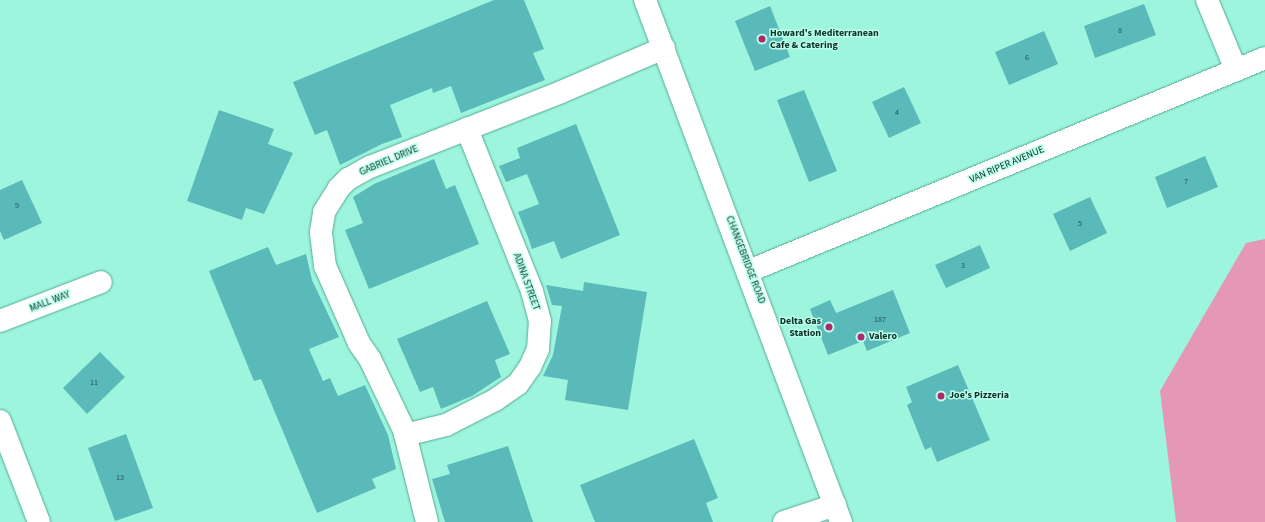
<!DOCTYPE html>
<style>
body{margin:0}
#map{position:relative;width:1265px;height:522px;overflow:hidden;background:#9ef5dd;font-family:"Source Sans 3",sans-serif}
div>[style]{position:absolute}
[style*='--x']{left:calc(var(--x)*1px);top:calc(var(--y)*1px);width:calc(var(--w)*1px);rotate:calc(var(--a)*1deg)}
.green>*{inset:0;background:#e598b6}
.building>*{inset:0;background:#5ababa}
.roads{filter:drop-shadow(0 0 1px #54ab96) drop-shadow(0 0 1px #54ab96)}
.minor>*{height:22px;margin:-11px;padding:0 11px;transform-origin:11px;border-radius:11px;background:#fff}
.secondary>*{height:22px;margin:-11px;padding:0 11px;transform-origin:11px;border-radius:11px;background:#fff}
.dots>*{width:11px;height:11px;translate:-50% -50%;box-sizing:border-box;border:2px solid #bbffeb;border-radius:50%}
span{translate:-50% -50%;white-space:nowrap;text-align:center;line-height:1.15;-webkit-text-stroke:3px #bbffeb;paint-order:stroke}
.number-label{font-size:8px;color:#20544e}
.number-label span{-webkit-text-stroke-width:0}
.poi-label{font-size:10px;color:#0c322a;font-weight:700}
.left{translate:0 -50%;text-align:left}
.right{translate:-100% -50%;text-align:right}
.street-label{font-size:10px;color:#0c322a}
</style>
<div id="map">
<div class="green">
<i style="clip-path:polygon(1265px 239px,1265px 522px,1176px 522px,1160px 391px,1246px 243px)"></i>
</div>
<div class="building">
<i style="clip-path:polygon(494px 0,524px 0,544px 49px,533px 53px,545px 80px,461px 113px,451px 86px,433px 93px,432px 88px,390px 105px,402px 137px,382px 144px,340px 165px,327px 130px,315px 135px,293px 82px)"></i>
<i style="clip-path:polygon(1144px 4px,1156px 35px,1095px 58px,1084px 26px)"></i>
<i style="clip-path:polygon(770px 6px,790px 57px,755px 71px,735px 21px)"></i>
<i style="clip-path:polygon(1044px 31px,1058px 64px,1009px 85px,995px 52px)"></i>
<i style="clip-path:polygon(904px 87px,921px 123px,889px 138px,872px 102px)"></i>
<i style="clip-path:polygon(804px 90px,837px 171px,809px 182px,777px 100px)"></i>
<i style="clip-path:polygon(219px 110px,274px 129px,268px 144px,293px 153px,264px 214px,246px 208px,242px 220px,187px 201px)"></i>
<i style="clip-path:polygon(576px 124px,620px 235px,561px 259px,554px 241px,532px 249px,529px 240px,518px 212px,539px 204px,527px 174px,506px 182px,499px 166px,520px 158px,517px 148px)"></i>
<i style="clip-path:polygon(1205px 156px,1218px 187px,1167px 208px,1155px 177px)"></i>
<i style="clip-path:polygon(434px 159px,446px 189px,455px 185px,479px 244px,369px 289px,345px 230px,363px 223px,353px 197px,374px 184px)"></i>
<i style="clip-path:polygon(22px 180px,42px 223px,4px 240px,0 231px,0 190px)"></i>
<i style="clip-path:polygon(1090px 197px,1107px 233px,1070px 251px,1053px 214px)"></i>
<i style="clip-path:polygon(980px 245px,990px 268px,946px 288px,935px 265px)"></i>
<i style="clip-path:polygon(268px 247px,276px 265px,306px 254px,312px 280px,339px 337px,309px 349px,323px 381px,330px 378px,338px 396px,365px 385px,388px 435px,396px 469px,372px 479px,376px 488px,317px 513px,261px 379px,254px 381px,209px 271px)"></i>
<i style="clip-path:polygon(584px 282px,647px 292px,628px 410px,565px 400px,568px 380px,543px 376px,553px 355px,562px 306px,552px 305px,546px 285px,583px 291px)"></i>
<i style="clip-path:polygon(893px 290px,910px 333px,867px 351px,863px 341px,828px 355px,810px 309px,830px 300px,836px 313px)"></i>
<i style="clip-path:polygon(487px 301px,510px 354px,495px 360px,501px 377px,472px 396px,441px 409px,433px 387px,420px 392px,397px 339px)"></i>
<i style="clip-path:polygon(100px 352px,125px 377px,87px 414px,63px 388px)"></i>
<i style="clip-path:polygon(958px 365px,990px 440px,937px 462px,931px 447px,925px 450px,907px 405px,912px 402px,906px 387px)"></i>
<i style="clip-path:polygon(126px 434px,153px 508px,115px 521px,88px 448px)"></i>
<i style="clip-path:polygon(694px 439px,718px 498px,706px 503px,713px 522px,595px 522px,580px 485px)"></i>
<i style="clip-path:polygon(508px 446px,533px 522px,445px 522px,432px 479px,450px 474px,447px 465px)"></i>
</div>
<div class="roads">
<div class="minor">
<i style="--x:1207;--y:0;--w:76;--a:67.5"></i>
<i style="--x:749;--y:271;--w:558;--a:-22.43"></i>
<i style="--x:0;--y:321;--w:108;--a:-21.1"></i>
<i style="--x:0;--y:421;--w:108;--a:68.9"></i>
<i style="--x:405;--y:435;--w:42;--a:-13.7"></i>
<i style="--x:446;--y:425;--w:55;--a:-27"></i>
<i style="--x:495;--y:400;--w:28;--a:-35"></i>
<i style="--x:518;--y:384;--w:21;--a:-55"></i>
<i style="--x:530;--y:367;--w:20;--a:-66"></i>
<i style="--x:538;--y:349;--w:28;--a:-86"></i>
<i style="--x:540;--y:321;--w:31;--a:-105"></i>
<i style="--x:532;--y:291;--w:175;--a:-111.9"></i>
<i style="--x:427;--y:522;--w:95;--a:-104"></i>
<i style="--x:404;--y:430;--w:79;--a:-115.6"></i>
<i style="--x:370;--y:359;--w:19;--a:-125"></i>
<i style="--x:359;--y:343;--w:84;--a:-113.8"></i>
<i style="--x:325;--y:266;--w:34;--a:-97"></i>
<i style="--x:321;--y:232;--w:20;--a:-81"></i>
<i style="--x:324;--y:212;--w:28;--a:-58"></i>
<i style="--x:339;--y:188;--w:13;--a:-45"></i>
<i style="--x:348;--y:179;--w:25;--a:-29"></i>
<i style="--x:370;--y:167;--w:205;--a:-21.4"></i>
<i style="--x:561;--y:92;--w:112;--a:-23.1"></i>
<i style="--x:784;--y:522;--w:54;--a:-18.4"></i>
</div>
<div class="secondary">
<i style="--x:645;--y:0;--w:558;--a:69.42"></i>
</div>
</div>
<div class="dots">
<i style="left:762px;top:39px;background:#af286c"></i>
<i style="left:829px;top:327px;background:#af286c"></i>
<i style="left:861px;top:337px;background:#af286c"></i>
<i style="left:941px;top:396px;background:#af286c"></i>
</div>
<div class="number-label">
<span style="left:1120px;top:31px">8</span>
<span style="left:1027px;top:58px">6</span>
<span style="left:897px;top:113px">4</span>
<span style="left:1186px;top:182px">7</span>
<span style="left:17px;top:206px">9</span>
<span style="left:1080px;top:224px">5</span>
<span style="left:963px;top:266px">3</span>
<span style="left:880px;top:320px">187</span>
<span style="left:94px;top:383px">11</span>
<span style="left:120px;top:478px">13</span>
</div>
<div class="poi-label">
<span class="left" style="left:770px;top:39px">Howard's Mediterranean<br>Cafe &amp; Catering</span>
<span class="right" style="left:821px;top:327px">Delta Gas<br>Station</span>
<span class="left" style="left:869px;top:337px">Valero</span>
<span class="left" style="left:949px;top:396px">Joe's Pizzeria</span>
</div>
<div class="street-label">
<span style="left:389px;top:161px;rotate:-23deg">GABRIEL DRIVE</span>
<span style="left:1007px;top:165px;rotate:-23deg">VAN RIPER AVENUE</span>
<span style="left:745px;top:260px;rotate:69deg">CHANGEBRIDGE ROAD</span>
<span style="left:526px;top:282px;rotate:70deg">ADINA STREET</span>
<span style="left:50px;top:302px;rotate:-21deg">MALL WAY</span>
</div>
</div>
